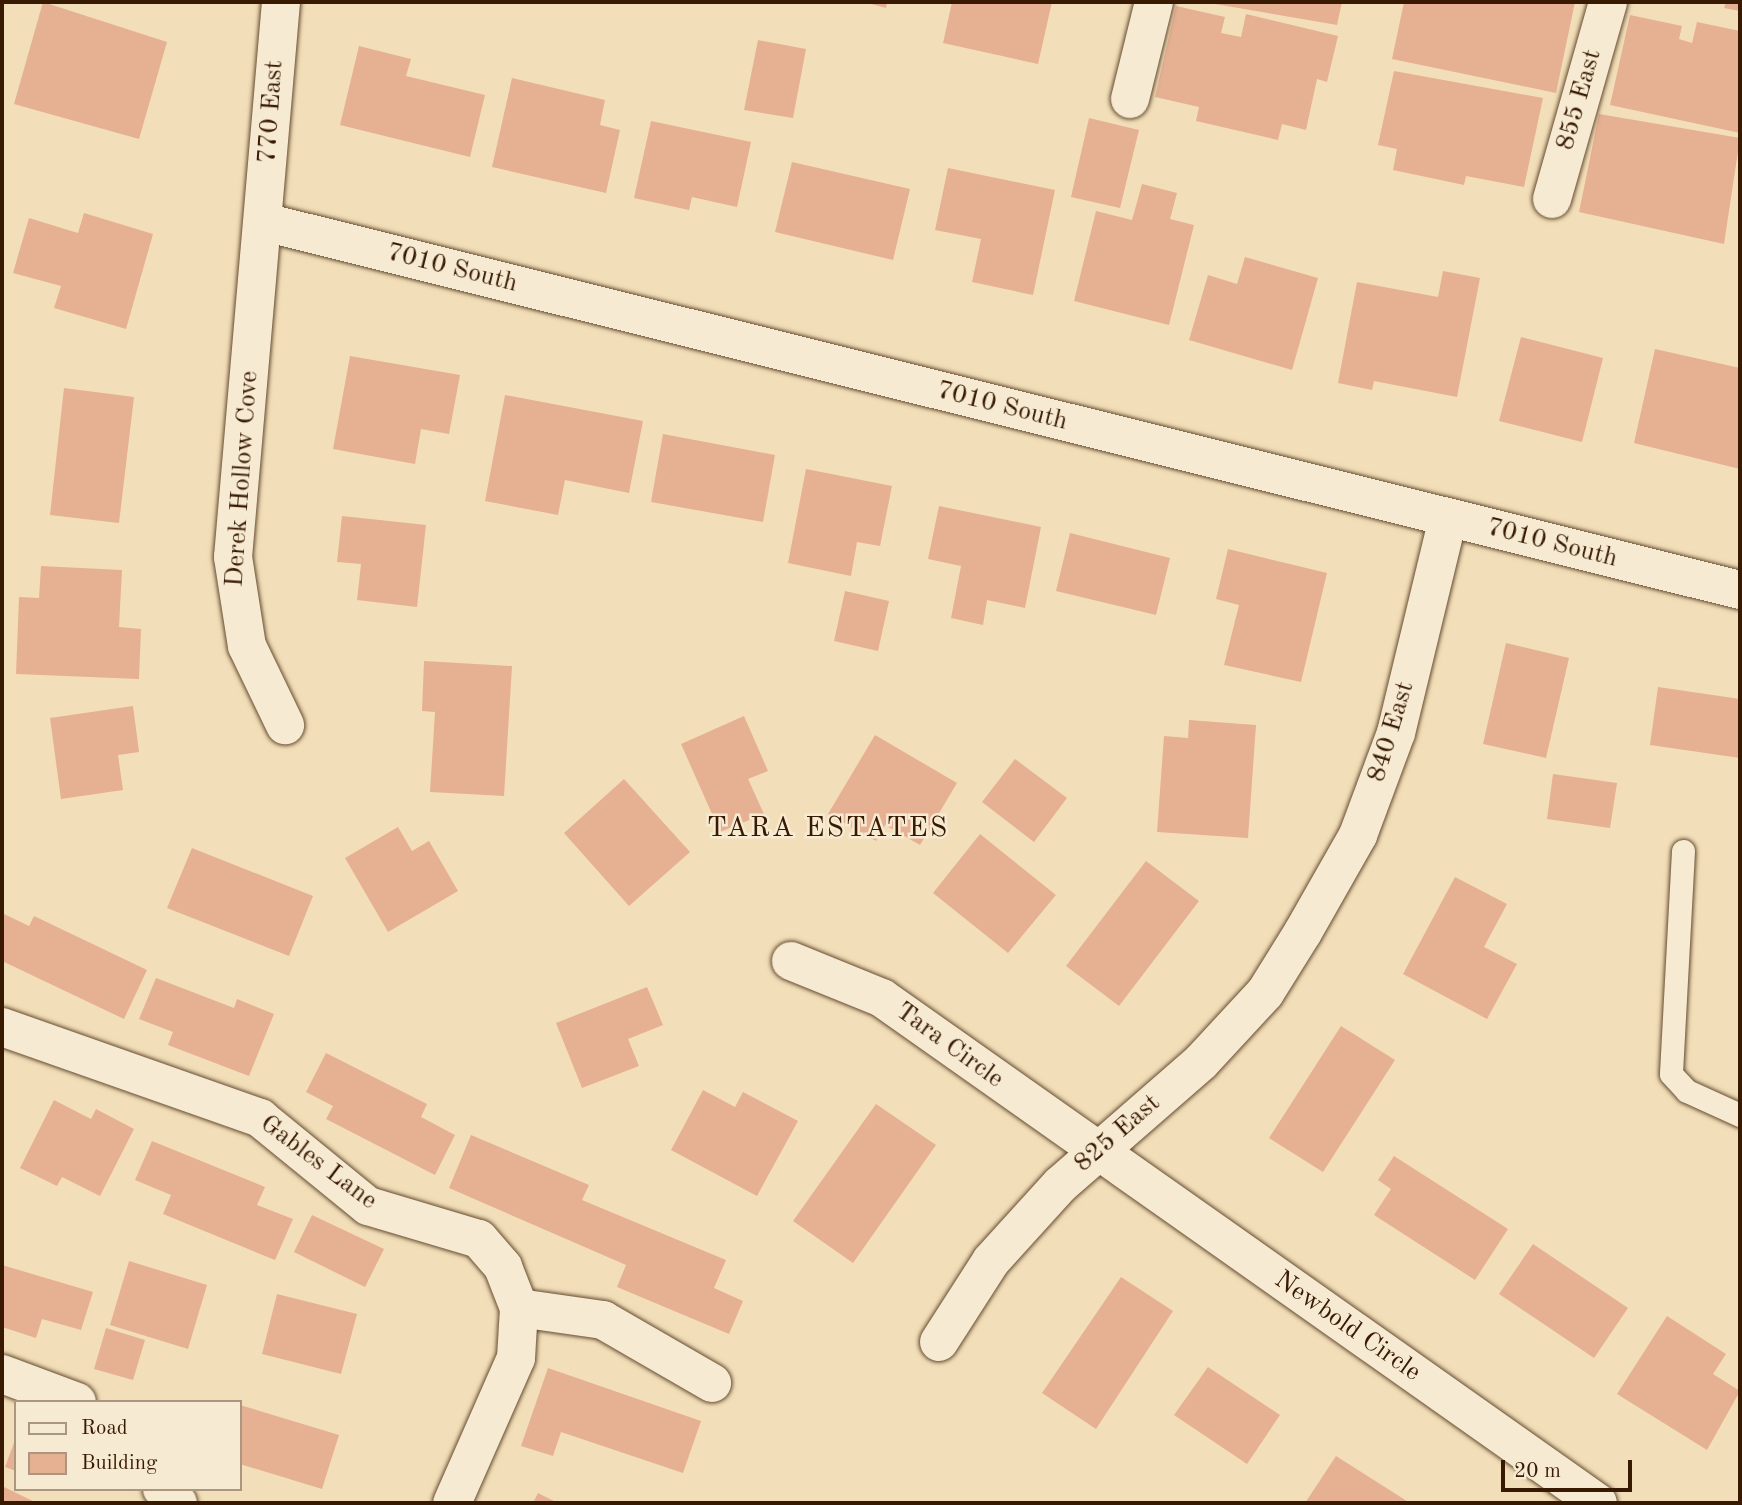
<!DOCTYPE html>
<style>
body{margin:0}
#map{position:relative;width:1742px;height:1505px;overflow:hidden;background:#f2dfb9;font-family:"Old Standard TT",serif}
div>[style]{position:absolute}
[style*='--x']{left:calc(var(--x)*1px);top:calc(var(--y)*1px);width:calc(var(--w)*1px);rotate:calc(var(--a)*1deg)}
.building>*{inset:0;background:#e6b093}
.roads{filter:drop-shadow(0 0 2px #664b30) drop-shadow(0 0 2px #664b30)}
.service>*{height:23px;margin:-11.5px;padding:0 11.5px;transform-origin:11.5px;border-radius:11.5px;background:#f7ead2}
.minor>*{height:38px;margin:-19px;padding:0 19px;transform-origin:19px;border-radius:19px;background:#f7ead2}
span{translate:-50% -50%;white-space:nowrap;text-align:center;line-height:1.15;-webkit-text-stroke:5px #f7ead2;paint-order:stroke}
.street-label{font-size:26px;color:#381a03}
.neighbourhood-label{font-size:28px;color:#381a03;letter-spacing:2px}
.frame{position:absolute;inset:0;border:4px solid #381a03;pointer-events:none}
.legend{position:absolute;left:14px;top:1400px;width:228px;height:91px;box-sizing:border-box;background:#f7ead2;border:2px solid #ab977f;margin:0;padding:9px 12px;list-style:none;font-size:21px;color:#381a03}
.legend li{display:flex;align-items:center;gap:14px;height:35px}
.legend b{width:35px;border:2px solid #ab977f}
.scale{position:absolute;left:1501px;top:1460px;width:131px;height:32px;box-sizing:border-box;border:4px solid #381a03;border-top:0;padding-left:9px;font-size:21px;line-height:24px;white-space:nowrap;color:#381a03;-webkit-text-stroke:5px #f7ead2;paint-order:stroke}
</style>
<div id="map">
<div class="building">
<i style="clip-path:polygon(43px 2px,167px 42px,139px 139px,14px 104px)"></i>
<i style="clip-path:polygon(864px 2px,887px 2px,886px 8px)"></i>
<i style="clip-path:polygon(952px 2px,1052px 2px,1038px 64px,943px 43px)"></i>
<i style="clip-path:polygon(1236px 2px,1342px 2px,1337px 25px,1209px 3px)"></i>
<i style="clip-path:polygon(1404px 2px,1575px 2px,1556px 93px,1392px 59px)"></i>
<i style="clip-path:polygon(1726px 2px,1740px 2px,1740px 11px,1724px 8px)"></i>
<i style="clip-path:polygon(1176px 6px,1225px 17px,1221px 33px,1241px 37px,1246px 14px,1338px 36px,1327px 82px,1317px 79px,1306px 130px,1282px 124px,1278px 140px,1196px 121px,1199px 107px,1155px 97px)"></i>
<i style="clip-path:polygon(1630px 15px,1682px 26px,1679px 39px,1692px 43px,1697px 22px,1740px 31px,1740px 133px,1610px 105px)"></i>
<i style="clip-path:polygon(758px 40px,806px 49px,793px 118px,744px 110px)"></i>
<i style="clip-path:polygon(359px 46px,411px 59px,406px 76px,485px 95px,470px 157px,340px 125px)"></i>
<i style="clip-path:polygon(1394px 71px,1543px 98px,1524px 187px,1466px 176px,1464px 185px,1393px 170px,1397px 149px,1378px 145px)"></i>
<i style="clip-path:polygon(512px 78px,605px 100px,600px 125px,620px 130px,606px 193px,492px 167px)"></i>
<i style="clip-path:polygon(1599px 114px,1740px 138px,1724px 244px,1579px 212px)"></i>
<i style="clip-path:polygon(1089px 118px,1139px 130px,1120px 208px,1071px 197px)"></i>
<i style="clip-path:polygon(651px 121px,751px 142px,737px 207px,692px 197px,689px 210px,634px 198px)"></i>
<i style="clip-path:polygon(792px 162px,910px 189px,893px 260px,775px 232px)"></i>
<i style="clip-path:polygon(948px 168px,1055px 190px,1033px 295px,972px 282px,981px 239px,935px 230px)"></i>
<i style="clip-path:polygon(1142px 184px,1177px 193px,1170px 219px,1194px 225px,1169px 325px,1074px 301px,1096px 211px,1132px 220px)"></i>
<i style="clip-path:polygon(84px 213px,153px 234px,126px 329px,54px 308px,61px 286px,13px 273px,29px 218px,78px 233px)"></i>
<i style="clip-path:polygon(1245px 257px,1318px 278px,1292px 370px,1189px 340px,1208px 275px,1237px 284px)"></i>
<i style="clip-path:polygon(1443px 271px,1480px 278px,1457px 397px,1374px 381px,1372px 390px,1338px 383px,1357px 282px,1438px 297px)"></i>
<i style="clip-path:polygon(1521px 337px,1603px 358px,1582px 442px,1499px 421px)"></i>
<i style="clip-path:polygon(1655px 349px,1740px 368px,1740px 469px,1634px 443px)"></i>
<i style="clip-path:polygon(350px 356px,460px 375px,449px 434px,421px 429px,415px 464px,333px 449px)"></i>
<i style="clip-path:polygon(64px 388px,134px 397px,119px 523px,50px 515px)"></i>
<i style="clip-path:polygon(505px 395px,643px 421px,629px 493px,565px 480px,558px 515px,485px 501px)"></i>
<i style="clip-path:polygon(663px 434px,775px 455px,763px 522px,651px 502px)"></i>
<i style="clip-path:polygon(806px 469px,892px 486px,880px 546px,857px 542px,851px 576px,788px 563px)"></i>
<i style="clip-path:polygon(939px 506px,1041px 527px,1025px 608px,987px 600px,983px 625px,951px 618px,961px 566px,928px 559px)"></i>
<i style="clip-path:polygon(342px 516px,426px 525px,417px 607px,357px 600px,361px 564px,337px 562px)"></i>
<i style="clip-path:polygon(1070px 533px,1170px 558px,1156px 615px,1056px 591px)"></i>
<i style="clip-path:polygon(1228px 549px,1327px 573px,1301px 682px,1224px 665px,1239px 605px,1216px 599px)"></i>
<i style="clip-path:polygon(41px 566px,122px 570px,119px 627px,141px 629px,139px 679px,16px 674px,19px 597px,39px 598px)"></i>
<i style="clip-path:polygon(845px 591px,889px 601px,878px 651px,834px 641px)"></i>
<i style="clip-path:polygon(1506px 643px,1569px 658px,1546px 758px,1483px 744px)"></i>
<i style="clip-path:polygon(424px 661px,512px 666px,504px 796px,430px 792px,435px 712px,422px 711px)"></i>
<i style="clip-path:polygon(1658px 687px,1740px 699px,1740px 758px,1650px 745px)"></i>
<i style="clip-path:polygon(133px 706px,139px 752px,118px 755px,123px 790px,61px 799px,50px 718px)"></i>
<i style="clip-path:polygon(744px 716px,768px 771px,748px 779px,764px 814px,720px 832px,681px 744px)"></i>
<i style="clip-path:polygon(1189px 720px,1256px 725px,1248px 838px,1157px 832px,1164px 736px,1188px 738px)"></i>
<i style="clip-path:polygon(875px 735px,957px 783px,920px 845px,885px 825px,876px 841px,828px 814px)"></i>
<i style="clip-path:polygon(1015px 759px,1067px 798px,1034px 842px,982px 802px)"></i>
<i style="clip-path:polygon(1553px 774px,1617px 783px,1610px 828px,1547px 819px)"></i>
<i style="clip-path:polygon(624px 779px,690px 852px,629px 906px,564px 833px)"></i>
<i style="clip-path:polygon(398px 827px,412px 851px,429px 841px,458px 891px,388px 932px,345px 858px)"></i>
<i style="clip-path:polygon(980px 834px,1056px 895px,1008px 953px,933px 893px)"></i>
<i style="clip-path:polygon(192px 848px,313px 896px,289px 956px,167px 908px)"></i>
<i style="clip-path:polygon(1146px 861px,1199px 901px,1119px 1006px,1066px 966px)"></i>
<i style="clip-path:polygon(1455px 877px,1507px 904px,1484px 947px,1517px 964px,1487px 1019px,1403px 974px)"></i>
<i style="clip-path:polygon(2px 913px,29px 926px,34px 916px,147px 970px,124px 1019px,2px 961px)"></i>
<i style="clip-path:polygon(156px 978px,234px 1008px,237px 999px,274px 1014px,249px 1076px,168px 1045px,173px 1032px,139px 1019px)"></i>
<i style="clip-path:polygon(647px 987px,663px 1025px,628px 1039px,639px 1066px,582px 1088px,556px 1023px)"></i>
<i style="clip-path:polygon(1341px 1026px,1395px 1060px,1323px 1172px,1269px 1138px)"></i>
<i style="clip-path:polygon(326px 1053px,427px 1104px,421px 1117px,455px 1135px,435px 1175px,326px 1119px,333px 1106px,306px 1092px)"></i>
<i style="clip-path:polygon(703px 1090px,735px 1107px,743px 1092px,798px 1121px,757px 1196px,671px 1150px)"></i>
<i style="clip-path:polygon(54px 1100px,91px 1119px,96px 1109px,134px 1129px,100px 1196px,62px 1177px,57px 1186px,20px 1168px)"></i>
<i style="clip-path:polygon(876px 1104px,936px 1145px,853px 1263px,793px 1221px)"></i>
<i style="clip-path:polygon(471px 1135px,589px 1185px,582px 1200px,726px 1260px,714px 1288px,743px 1301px,729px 1334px,617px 1287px,626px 1265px,449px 1188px)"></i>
<i style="clip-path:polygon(152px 1141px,265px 1187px,257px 1205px,293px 1219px,275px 1260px,163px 1214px,171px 1195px,135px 1180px)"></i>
<i style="clip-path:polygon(1394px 1156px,1508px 1229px,1475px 1280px,1374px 1215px,1391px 1189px,1378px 1180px)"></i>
<i style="clip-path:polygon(312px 1215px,384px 1249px,365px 1287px,294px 1252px)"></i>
<i style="clip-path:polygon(1533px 1244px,1628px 1308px,1594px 1358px,1499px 1294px)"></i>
<i style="clip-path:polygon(129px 1261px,207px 1285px,188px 1349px,110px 1325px)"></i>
<i style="clip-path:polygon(2px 1265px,93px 1292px,81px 1330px,42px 1319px,36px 1338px,2px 1327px)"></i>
<i style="clip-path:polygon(1121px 1277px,1173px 1311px,1096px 1429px,1042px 1393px)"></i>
<i style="clip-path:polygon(277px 1294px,357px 1314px,341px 1374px,262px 1354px)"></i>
<i style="clip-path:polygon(1667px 1316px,1726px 1354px,1713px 1374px,1740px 1391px,1707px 1450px,1617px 1394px)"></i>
<i style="clip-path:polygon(106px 1328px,145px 1340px,133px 1380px,94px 1369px)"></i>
<i style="clip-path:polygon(1208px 1367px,1280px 1415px,1247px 1464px,1174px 1415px)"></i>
<i style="clip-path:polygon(548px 1368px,701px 1421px,683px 1473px,561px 1432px,553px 1456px,521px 1446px)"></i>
<i style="clip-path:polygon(240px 1405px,339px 1435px,322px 1489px,240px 1464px)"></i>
<i style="clip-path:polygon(15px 1440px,16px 1440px,16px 1471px,5px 1467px)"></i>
<i style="clip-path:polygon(1336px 1456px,1410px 1503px,1305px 1503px)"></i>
<i style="clip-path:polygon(2px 1486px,37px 1503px,2px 1503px)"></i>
<i style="clip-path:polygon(538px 1493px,558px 1503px,533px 1503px)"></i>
</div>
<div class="roads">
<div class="service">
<i style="--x:1683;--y:851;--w:223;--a:93.1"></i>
<i style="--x:1671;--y:1074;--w:23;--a:47"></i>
<i style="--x:1687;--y:1091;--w:58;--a:24.4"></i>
</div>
<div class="minor">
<i style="--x:281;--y:2;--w:557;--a:94.94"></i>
<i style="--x:233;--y:557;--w:90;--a:81.1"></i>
<i style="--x:247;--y:646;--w:88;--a:64.3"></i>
<i style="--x:1130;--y:99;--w:100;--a:-76.1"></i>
<i style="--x:1552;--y:199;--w:205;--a:-74.1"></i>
<i style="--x:264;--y:222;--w:1521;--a:14"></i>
<i style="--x:791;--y:961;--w:98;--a:22.1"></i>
<i style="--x:882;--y:998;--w:876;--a:35.2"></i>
<i style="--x:2;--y:1027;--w:274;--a:19.4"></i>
<i style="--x:260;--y:1118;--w:139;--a:39.2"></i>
<i style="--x:368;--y:1206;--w:116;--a:16.6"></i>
<i style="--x:479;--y:1239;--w:37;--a:49"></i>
<i style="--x:503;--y:1267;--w:44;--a:68.7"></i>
<i style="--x:519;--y:1308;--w:50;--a:93.4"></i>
<i style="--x:516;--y:1358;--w:158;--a:113.8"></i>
<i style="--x:519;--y:1308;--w:85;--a:8.1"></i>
<i style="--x:603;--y:1320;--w:126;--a:30"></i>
<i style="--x:939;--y:1342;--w:96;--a:-57.3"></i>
<i style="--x:991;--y:1261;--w:103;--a:-47.8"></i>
<i style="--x:1060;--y:1185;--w:187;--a:-41.1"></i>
<i style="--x:1201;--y:1062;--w:94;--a:-47.2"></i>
<i style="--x:1265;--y:993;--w:72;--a:-58.1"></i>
<i style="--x:1303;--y:932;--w:112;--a:-60.4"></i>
<i style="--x:1358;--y:835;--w:109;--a:-69.6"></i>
<i style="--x:1396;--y:733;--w:221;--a:-76.4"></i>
<i style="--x:2;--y:1374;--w:80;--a:20.5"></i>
<i style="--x:162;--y:1489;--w:21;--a:41"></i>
</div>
</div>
<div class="street-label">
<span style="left:1580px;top:100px;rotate:-74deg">855 East</span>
<span style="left:272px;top:112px;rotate:-86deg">770 East</span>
<span style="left:452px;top:269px;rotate:14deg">7010 South</span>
<span style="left:1002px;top:407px;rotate:14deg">7010 South</span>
<span style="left:243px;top:479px;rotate:-86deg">Derek Hollow Cove</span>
<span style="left:1552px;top:544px;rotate:14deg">7010 South</span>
<span style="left:1392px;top:732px;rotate:-73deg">840 East</span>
<span style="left:949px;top:1046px;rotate:36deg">Tara Circle</span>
<span style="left:1118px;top:1134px;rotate:-41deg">825 East</span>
<span style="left:318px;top:1163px;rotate:37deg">Gables Lane</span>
<span style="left:1347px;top:1327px;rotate:35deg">Newbold Circle</span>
</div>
<div class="neighbourhood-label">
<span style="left:828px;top:829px">TARA ESTATES</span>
</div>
<div class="frame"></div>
<ul class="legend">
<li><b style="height:9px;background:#f7ead2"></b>Road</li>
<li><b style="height:19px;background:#e6b093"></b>Building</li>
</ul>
<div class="scale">20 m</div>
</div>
